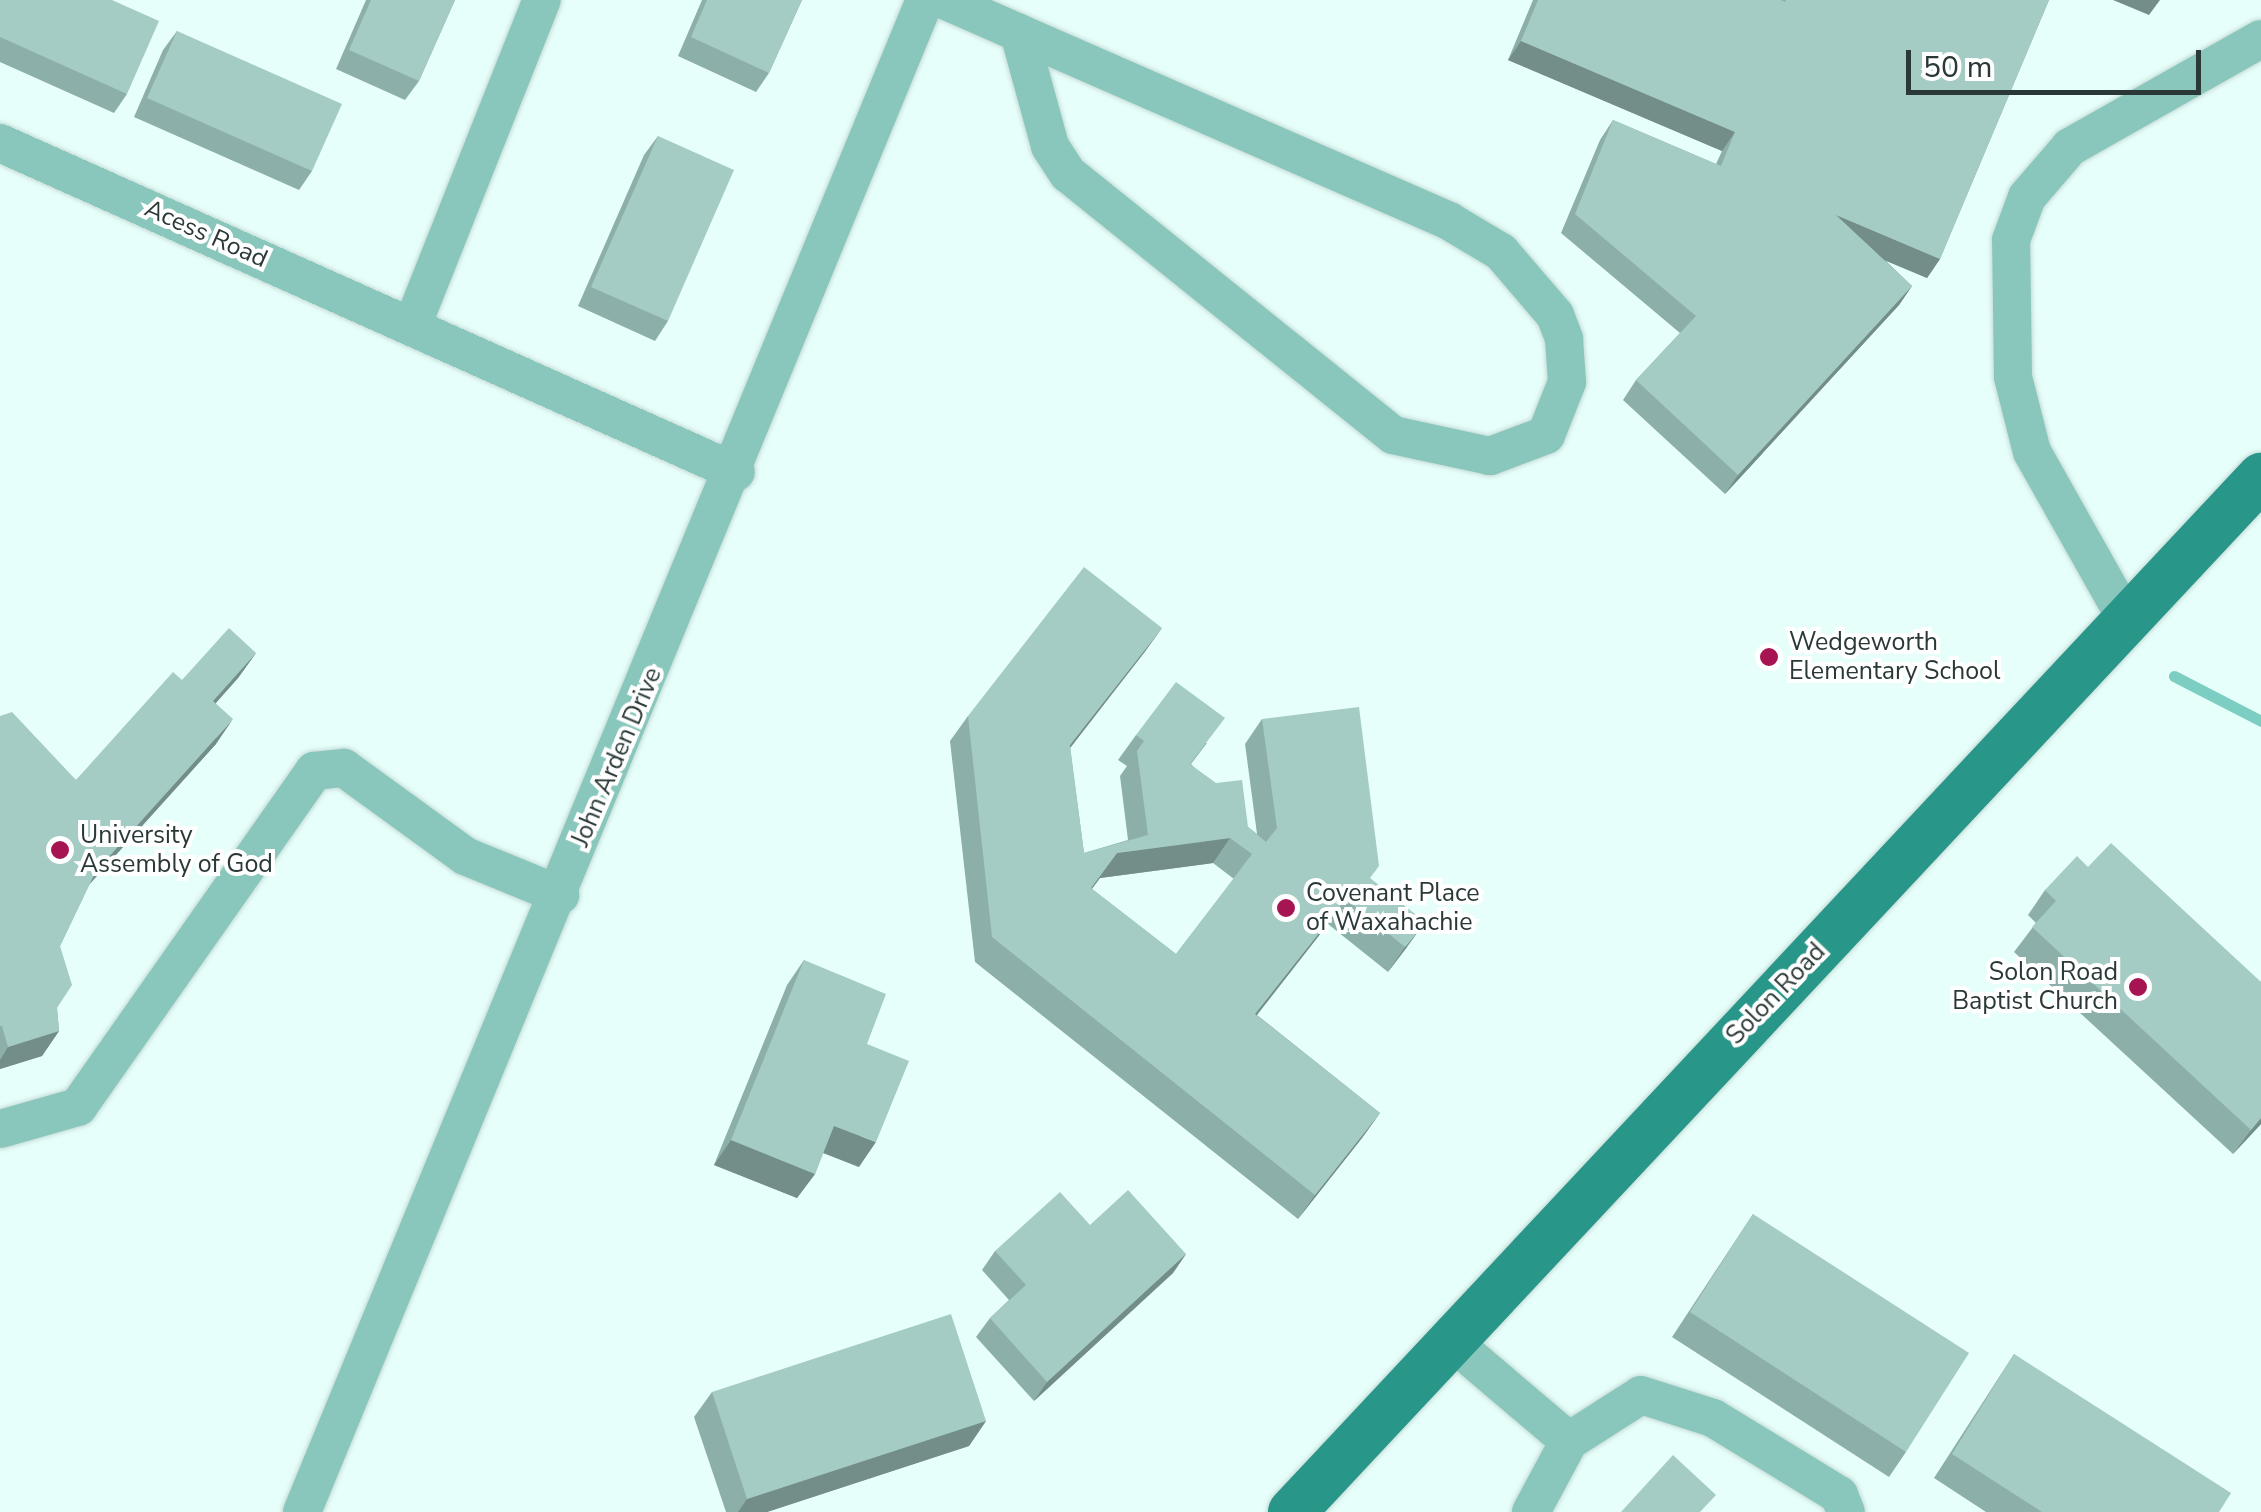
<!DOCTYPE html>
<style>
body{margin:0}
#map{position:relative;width:2261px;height:1512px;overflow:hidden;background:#e7fffa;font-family:"Nunito Sans",sans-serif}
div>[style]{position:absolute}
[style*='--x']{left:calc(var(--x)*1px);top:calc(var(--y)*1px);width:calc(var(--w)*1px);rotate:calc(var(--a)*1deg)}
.stream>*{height:11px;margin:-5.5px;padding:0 5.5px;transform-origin:5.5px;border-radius:5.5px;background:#7bcec1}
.roads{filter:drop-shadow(0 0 2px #c5dbd7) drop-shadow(0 0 2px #c5dbd7)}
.minor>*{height:38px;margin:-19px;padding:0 19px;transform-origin:19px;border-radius:19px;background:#89c7bc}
.major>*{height:48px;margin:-24px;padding:0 24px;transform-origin:24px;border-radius:24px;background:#289688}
.wall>*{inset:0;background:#8dafa9}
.shaded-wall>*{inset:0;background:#738e89}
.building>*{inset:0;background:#a4cbc4}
.dots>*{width:28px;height:28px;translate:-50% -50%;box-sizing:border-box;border:5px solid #fff;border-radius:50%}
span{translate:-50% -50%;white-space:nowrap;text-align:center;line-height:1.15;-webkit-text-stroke:8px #fff;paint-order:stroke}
.street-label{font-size:25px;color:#2a3937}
.poi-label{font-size:25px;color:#2a3937}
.left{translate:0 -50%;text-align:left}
.right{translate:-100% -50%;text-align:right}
.scale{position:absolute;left:1906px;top:50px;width:295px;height:45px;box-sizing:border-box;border:5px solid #2a3937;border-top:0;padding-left:12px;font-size:30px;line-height:35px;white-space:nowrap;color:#2a3937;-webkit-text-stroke:8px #fff;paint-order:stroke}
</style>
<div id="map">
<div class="stream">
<i style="--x:2174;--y:676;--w:98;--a:27.3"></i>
</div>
<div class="roads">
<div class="minor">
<i style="--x:944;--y:0;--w:82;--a:23.7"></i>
<i style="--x:1019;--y:33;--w:469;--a:23.6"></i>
<i style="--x:1449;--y:221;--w:61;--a:30.8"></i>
<i style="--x:1501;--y:252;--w:83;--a:49.4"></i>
<i style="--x:1555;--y:315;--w:26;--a:69"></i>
<i style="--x:1564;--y:339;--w:43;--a:86"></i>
<i style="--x:1567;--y:382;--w:57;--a:111.6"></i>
<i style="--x:1546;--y:435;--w:60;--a:159.4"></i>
<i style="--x:1490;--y:456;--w:99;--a:-167.8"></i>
<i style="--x:1393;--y:435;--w:417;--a:-141.2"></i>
<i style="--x:1068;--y:174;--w:33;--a:-123"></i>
<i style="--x:1050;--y:146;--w:117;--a:-105.3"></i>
<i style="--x:0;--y:143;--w:806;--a:24.09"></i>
<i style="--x:412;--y:326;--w:351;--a:-68.3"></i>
<i style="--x:2129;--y:624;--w:197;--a:-119.4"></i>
<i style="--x:2032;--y:452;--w:77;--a:-104.2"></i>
<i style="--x:2013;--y:377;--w:137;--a:-90.8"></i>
<i style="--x:2011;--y:240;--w:46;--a:-69.6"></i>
<i style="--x:2027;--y:197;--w:66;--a:-49.3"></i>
<i style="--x:2070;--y:147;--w:219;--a:-29.5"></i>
<i style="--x:0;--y:1129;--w:81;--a:-15.8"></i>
<i style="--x:78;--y:1107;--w:411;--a:-54.9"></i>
<i style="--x:314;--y:771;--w:30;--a:-6"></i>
<i style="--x:344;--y:768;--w:150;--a:36"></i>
<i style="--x:465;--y:856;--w:103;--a:22.3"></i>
<i style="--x:1450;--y:1340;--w:156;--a:40.3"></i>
<i style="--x:302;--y:1512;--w:1635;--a:-67.61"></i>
<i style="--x:1531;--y:1512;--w:81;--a:-61.8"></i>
<i style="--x:1569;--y:1441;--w:85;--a:-32.6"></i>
<i style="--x:1641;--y:1395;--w:76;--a:17.7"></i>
<i style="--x:1713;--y:1418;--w:148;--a:31.4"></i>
<i style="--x:1839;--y:1495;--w:18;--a:68"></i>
</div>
<div class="major">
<i style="--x:1292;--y:1512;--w:1418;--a:-46.89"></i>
</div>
</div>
<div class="wall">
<i style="clip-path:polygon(0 0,127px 94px,114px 113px,0 62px)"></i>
<i style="clip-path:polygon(366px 0,455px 0,419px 81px,405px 100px,336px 69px)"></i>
<i style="clip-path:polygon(702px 0,802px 0,769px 73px,756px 92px,678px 56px)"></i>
<i style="clip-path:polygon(1533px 0,2049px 0,1940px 259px,1927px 278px,1886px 261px,1912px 286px,1899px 305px,1725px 494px,1623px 400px,1636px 380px,1680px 333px,1561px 233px,1600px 140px,1613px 120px,1716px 164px,1722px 151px,1508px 60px)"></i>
<i style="clip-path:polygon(177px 31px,312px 171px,299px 190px,134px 117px,163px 50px)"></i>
<i style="clip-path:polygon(658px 136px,668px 321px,655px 341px,578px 306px,644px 155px)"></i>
<i style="clip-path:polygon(evenodd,1162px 628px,1070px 748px,1084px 853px,1128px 840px,1120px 776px,1127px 766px,1118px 760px,1136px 735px,1207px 743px,1191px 764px,1248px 827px,1257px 834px,1245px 744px,1262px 719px,1370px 879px,1407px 947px,1388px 972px,1328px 924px,1257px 1015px,1380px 1113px,1362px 1138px,1298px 1219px,975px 962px,950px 741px,968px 716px,1162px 628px,1213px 863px,1234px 879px,1176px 954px,1092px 889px,1100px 878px,1213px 863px)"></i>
<i style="clip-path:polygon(256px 653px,238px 678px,216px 703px,216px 744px,90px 883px,60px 946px,57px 1008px,59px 1031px,42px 1056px,0 1069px,0 716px,76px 780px,182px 680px)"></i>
<i style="clip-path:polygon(2088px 867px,2261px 982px,2261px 1124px,2233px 1154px,2014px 952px,2036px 923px,2028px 915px,2045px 890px)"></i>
<i style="clip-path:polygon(804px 960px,867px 1044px,859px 1167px,823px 1153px,815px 1174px,797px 1198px,714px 1165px,787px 985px)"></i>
<i style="clip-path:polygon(1753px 1214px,1906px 1452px,1889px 1477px,1672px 1337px)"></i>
<i style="clip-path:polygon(1090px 1225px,1186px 1254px,1173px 1273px,1034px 1401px,976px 1337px,990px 1318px,1009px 1300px,982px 1270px,995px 1251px)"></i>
<i style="clip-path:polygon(2014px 1354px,2219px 1512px,1986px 1512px,1934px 1478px)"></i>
<i style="clip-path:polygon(712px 1392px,986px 1421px,969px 1446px,767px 1512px,726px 1512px,694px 1417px)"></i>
</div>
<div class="shaded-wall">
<i style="clip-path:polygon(2113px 0,2160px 0,2149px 15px)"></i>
<i style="clip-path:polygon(1521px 41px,1735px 132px,1722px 151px,1508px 60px)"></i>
<i style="clip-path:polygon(1836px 215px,1940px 259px,1927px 278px,1823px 234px)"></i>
<i style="clip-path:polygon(1912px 286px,1899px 305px,1725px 494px,1738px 475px)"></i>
<i style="clip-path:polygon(1162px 628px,1144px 653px,1053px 770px,1070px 745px)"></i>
<i style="clip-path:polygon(256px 653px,238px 678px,196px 725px,213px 701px)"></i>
<i style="clip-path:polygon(233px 719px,216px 744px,79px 896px,96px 871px)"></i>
<i style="clip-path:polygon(1230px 838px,1213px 863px,1100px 878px,1073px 913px,1117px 853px)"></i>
<i style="clip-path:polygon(1346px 899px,1328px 924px,1238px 1039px,1255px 1014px)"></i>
<i style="clip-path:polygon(1425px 922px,1407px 947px,1388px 972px,1405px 947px)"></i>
<i style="clip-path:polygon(59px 1031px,42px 1056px,0 1069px,0 1060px,8px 1047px)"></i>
<i style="clip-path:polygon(1380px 1113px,1362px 1138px,1298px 1219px,1315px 1195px)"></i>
<i style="clip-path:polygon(2261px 1118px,2261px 1124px,2233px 1154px,2251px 1130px)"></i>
<i style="clip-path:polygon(834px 1126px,876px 1142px,859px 1167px,816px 1150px)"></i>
<i style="clip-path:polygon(731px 1140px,815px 1174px,797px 1198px,714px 1165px)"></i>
<i style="clip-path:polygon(1186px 1254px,1173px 1273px,1034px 1401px,1047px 1382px)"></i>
<i style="clip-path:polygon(986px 1421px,969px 1446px,767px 1512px,738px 1512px,747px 1499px)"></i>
</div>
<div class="building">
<i style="clip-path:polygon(0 0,112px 0,159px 21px,127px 94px,0 37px)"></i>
<i style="clip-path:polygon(371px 0,455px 0,419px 81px,349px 50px)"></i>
<i style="clip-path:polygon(707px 0,802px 0,769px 73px,691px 37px)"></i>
<i style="clip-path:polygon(1538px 0,1781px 0,1785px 2px,1786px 0,2049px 0,1940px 259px,1836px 215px,1912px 286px,1738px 475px,1636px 380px,1696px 316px,1575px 214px,1613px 120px,1721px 166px,1735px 132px,1521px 41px)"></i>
<i style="clip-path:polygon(177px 31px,342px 104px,312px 171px,147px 98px)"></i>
<i style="clip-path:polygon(658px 136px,734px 170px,668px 321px,591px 287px)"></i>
<i style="clip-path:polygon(evenodd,1084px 567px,1162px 628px,1070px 745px,1084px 853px,1148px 835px,1137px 751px,1144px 741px,1136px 735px,1176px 682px,1225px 718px,1190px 764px,1216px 783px,1242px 780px,1248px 827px,1266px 842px,1277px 828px,1262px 719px,1359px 707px,1379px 866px,1370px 878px,1425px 922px,1405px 947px,1346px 899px,1255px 1014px,1380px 1113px,1315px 1195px,992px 937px,968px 716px,1084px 567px,1230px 838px,1252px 854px,1176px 954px,1091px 888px,1117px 853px,1230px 838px)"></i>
<i style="clip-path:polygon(229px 628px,256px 653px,213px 701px,233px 719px,96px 871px,60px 946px,72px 985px,57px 1008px,59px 1031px,8px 1047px,2px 1026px,0 1026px,0 716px,12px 712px,76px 780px,173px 672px,182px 680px)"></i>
<i style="clip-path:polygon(2111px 843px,2261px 982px,2261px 1118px,2251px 1130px,2032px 927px,2056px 901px,2045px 890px,2077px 856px,2088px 867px)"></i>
<i style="clip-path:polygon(804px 960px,886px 994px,867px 1044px,909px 1061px,876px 1142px,834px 1126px,815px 1174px,731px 1140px)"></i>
<i style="clip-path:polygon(1128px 1190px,1186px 1254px,1047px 1382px,990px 1318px,1026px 1285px,995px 1251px,1060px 1192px,1090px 1225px)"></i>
<i style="clip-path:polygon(1753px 1214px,1969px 1353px,1906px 1452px,1690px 1312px)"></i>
<i style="clip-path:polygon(951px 1314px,986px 1421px,747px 1499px,712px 1392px)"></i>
<i style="clip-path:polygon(2014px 1354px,2231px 1493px,2219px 1512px,2042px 1512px,1952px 1454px)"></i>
<i style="clip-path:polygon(1673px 1455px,1716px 1495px,1700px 1512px,1621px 1512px)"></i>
</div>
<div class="dots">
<i style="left:1769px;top:657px;background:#a61452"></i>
<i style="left:60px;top:850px;background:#a61452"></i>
<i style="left:1286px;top:908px;background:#a61452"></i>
<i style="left:2138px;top:987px;background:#a61452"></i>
</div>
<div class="street-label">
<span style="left:206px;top:234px;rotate:24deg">Acess Road</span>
<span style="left:617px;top:757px;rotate:-67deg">John Arden Drive</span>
<span style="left:1776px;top:994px;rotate:-46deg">Solon Road</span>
</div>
<div class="poi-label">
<span class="left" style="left:1789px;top:657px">Wedgeworth<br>Elementary School</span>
<span class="left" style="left:80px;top:850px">University<br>Assembly of God</span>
<span class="left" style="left:1306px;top:908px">Covenant Place<br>of Waxahachie</span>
<span class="right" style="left:2118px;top:987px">Solon Road<br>Baptist Church</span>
</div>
<div class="scale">50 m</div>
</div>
